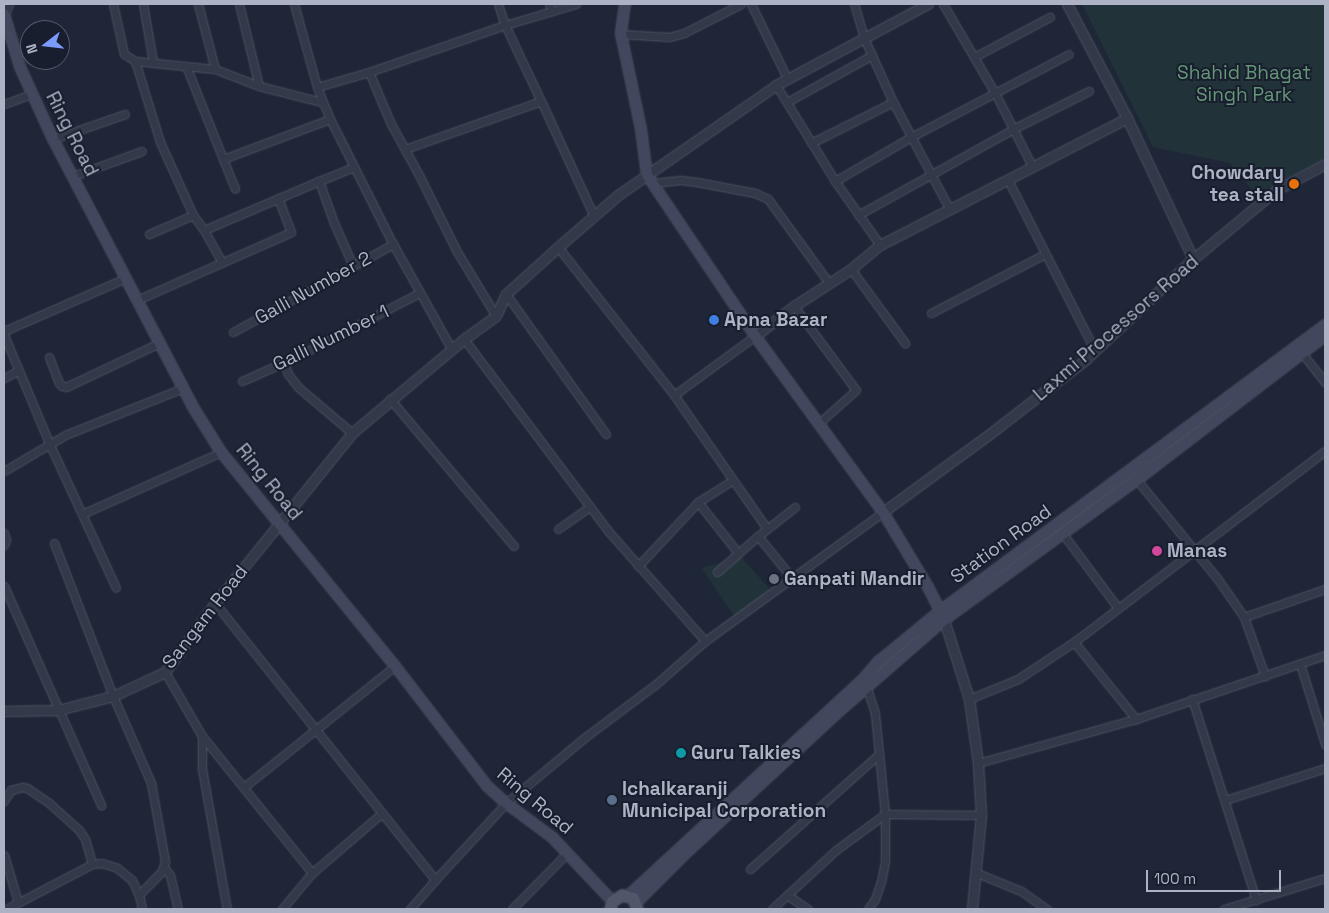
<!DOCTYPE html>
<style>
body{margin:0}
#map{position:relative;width:1329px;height:913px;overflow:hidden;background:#1f2638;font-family:"Space Grotesk",sans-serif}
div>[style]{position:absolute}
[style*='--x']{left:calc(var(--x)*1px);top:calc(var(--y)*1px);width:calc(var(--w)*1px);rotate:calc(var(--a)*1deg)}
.green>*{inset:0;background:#213339}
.roads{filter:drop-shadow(0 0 1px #4d5363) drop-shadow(0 0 1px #4d5363)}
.minor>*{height:7px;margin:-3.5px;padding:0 3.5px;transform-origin:3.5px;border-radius:3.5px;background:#333949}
.tertiary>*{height:9px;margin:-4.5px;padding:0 4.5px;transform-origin:4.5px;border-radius:4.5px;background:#333949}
.secondary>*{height:10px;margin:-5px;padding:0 5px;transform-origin:5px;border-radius:5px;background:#41475c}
.primary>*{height:11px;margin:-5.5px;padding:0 5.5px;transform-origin:5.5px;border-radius:5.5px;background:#505769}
.dots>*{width:14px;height:14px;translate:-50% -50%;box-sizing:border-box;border:2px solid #181e2d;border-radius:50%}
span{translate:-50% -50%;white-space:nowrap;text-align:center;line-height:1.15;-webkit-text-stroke:4px #181e2d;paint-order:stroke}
.park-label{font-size:19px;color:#649777}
.street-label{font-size:19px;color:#adb3c5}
.poi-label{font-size:19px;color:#adb3c5;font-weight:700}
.right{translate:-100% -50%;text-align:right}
.left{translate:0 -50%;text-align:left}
.frame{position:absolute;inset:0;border:5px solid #adb3c5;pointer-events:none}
.north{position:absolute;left:20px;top:20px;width:50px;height:50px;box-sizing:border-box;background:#181e2d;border:1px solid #545a6a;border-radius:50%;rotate:254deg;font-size:14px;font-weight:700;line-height:20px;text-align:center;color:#adb3c5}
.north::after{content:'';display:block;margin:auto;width:18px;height:22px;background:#7c9afc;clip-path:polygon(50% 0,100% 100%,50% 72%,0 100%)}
.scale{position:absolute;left:1146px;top:870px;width:135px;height:22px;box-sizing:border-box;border:2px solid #adb3c5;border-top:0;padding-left:6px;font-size:15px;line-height:18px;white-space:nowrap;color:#adb3c5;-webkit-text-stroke:4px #181e2d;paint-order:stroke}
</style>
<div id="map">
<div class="green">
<i style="clip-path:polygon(1082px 4px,1325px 4px,1325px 158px,1256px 194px,1230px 163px,1153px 147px)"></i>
<i style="clip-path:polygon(735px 550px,773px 593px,736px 619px,702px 568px,726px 561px)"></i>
</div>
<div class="roads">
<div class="minor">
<i style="--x:113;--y:4;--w:51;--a:77.6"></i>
<i style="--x:124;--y:54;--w:13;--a:32"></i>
<i style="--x:135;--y:61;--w:80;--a:5.7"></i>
<i style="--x:215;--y:69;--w:47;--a:21.1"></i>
<i style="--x:259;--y:86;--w:65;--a:14.3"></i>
<i style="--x:143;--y:4;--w:59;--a:80.2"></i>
<i style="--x:198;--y:4;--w:67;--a:75.3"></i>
<i style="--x:239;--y:4;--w:84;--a:76.3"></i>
<i style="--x:294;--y:4;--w:86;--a:74.5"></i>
<i style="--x:317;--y:87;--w:35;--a:68"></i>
<i style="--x:330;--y:119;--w:140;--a:63.3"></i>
<i style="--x:393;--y:244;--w:121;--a:60.9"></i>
<i style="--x:498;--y:4;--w:22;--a:72"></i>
<i style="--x:505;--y:25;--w:74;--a:-16.5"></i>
<i style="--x:549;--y:4;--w:8;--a:67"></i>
<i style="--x:751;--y:4;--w:82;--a:64.1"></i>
<i style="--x:943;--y:4;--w:103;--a:59.7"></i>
<i style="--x:995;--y:93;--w:84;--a:63.1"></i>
<i style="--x:4;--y:16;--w:13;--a:-67"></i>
<i style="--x:621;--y:34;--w:48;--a:3.6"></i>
<i style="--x:669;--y:37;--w:16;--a:-15"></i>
<i style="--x:684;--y:33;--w:64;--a:-27"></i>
<i style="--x:974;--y:57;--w:86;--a:-27.8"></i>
<i style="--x:135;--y:61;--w:85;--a:72.8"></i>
<i style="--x:160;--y:142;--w:80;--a:65.7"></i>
<i style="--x:193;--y:215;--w:19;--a:54"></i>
<i style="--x:204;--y:230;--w:37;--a:61"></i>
<i style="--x:186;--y:66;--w:100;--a:68.3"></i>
<i style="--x:223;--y:159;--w:114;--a:-20.5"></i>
<i style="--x:369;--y:72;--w:56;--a:67.1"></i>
<i style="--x:391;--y:124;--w:58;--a:61.2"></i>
<i style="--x:419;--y:175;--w:84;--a:63.7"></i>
<i style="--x:456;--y:250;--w:77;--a:58.8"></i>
<i style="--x:776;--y:85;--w:113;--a:58.4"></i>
<i style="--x:835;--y:181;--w:78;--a:54.9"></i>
<i style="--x:317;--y:87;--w:54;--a:-16.1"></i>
<i style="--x:369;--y:72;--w:144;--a:-19.1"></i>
<i style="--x:505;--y:25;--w:84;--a:64.7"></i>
<i style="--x:787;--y:102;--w:97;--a:-28.9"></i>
<i style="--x:893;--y:102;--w:122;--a:62.2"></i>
<i style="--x:4;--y:104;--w:29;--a:-20"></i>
<i style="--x:53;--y:139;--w:76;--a:-19.1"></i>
<i style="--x:811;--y:143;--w:92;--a:-26.6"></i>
<i style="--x:893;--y:102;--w:70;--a:-114.4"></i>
<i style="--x:864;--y:38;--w:35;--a:-106"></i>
<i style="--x:405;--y:149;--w:144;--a:-19.4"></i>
<i style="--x:541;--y:101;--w:127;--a:65.3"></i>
<i style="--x:223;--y:159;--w:32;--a:68"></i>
<i style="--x:73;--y:176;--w:73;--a:-19.9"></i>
<i style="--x:1008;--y:180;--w:192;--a:63"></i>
<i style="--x:835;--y:181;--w:88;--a:-30.1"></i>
<i style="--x:911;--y:137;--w:178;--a:-27.7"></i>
<i style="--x:652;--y:183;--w:29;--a:-6"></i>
<i style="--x:681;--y:180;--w:16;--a:7"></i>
<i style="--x:697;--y:182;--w:59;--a:10.7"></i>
<i style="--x:755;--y:193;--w:14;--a:25"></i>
<i style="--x:768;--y:199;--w:104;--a:54"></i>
<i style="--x:858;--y:215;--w:177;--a:-29"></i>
<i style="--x:1013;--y:129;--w:85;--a:-26.6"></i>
<i style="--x:204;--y:230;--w:125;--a:-23.1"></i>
<i style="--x:149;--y:234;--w:48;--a:-23.4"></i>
<i style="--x:558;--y:247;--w:188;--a:51.9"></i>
<i style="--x:674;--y:395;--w:163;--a:55.2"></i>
<i style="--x:353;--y:266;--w:47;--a:-113.8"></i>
<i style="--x:334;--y:223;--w:45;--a:-109.7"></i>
<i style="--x:319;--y:181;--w:37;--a:-22"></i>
<i style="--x:851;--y:269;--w:92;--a:53.9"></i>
<i style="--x:506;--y:294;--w:172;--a:54.5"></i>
<i style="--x:137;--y:300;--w:168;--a:-23.8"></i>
<i style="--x:291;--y:232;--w:36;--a:-111"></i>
<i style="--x:794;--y:306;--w:104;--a:53.6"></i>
<i style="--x:856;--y:390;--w:50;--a:138.3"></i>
<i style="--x:931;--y:313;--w:128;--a:-27.4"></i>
<i style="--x:4;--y:331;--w:133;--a:-23.5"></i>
<i style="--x:233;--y:332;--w:183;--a:-28.8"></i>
<i style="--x:4;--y:335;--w:119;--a:67.3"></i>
<i style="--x:50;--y:445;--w:157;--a:65.2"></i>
<i style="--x:464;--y:339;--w:241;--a:53.1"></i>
<i style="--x:609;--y:532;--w:145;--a:48.6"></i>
<i style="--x:1302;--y:353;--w:37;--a:52"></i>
<i style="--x:49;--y:357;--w:28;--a:69"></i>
<i style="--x:59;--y:383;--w:4;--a:45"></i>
<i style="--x:62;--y:386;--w:4;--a:14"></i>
<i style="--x:66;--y:387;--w:103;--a:-25.3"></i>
<i style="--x:284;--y:362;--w:13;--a:72"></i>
<i style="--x:288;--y:374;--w:16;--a:52"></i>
<i style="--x:298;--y:387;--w:71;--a:40.4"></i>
<i style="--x:4;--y:378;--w:16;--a:-27"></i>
<i style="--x:242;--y:381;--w:59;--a:-24"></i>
<i style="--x:296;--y:357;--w:139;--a:-27.5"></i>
<i style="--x:674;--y:395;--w:100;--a:-36.1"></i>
<i style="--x:390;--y:399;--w:192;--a:49.9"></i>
<i style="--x:4;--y:471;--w:71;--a:-30.5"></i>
<i style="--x:65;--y:435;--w:127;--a:-21.7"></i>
<i style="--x:1137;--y:480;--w:127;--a:50.8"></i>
<i style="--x:1217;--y:578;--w:47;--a:55.3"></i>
<i style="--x:1244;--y:617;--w:63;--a:70.4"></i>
<i style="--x:698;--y:502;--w:65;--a:51.9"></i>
<i style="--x:82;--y:514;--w:152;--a:-24"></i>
<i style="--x:558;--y:529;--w:38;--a:-35"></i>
<i style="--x:4;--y:533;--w:7;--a:74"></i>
<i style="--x:6;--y:540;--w:5;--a:112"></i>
<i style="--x:1063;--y:534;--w:92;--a:53.4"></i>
<i style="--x:758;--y:536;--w:54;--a:51"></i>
<i style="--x:54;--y:543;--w:164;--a:68.9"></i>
<i style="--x:113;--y:696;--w:95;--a:66.4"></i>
<i style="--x:151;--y:783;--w:79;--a:79.8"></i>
<i style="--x:165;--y:861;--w:10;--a:107"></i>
<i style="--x:162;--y:871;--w:33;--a:134"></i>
<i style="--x:139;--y:895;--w:14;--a:78"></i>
<i style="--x:638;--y:566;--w:88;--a:-46.8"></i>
<i style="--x:698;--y:502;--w:41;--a:-32.2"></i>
<i style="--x:717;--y:572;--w:55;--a:-41.3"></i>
<i style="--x:758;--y:536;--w:47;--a:-38.1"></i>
<i style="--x:4;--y:586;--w:240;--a:66.1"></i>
<i style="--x:215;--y:603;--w:354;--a:51.5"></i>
<i style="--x:1244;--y:617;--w:86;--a:-19.1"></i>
<i style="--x:1074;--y:642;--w:315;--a:-37.3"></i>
<i style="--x:1300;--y:664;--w:84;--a:72.6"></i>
<i style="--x:165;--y:672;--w:74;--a:60"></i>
<i style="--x:202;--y:736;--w:176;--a:51.2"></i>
<i style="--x:312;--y:873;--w:47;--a:129.8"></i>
<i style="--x:969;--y:699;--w:53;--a:-22.2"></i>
<i style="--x:1018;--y:679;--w:67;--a:-33.5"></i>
<i style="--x:1074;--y:642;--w:99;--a:51.2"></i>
<i style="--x:1192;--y:699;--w:211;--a:72.3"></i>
<i style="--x:202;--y:736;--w:33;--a:90"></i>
<i style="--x:202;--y:769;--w:142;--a:79.9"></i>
<i style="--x:978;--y:763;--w:164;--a:-15.6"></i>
<i style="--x:1136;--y:719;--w:200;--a:-18.7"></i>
<i style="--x:244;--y:787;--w:193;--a:-38.7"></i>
<i style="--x:1225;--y:800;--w:105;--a:-17.7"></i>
<i style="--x:4;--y:801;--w:13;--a:-58"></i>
<i style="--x:11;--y:790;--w:11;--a:-15"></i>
<i style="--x:22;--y:787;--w:5;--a:11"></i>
<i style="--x:27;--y:788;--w:27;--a:34"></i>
<i style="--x:49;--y:803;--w:40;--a:42"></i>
<i style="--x:79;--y:830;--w:11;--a:56"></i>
<i style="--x:85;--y:839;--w:26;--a:74"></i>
<i style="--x:4;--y:855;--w:49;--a:73.4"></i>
<i style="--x:164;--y:867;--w:10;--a:53"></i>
<i style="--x:170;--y:875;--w:35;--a:77"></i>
<i style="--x:750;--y:869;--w:173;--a:-41.7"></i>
<i style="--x:312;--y:873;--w:92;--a:-40.6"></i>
<i style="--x:977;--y:873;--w:48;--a:22.2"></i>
<i style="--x:1021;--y:891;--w:32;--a:35"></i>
<i style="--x:787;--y:895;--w:25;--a:34"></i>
<i style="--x:6;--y:909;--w:97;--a:-27.6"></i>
<i style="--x:92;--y:864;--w:10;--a:-6"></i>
<i style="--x:102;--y:863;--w:16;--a:18"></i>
<i style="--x:117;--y:868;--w:19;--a:39"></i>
<i style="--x:132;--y:880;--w:17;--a:65"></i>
<i style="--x:410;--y:909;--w:38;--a:-49"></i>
<i style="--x:435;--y:880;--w:105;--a:-47.3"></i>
<i style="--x:506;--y:803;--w:102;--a:-39.8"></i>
<i style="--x:584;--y:738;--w:90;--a:-36.9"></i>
<i style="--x:656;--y:684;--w:65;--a:-41.3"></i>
<i style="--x:705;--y:641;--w:220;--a:-35.9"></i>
<i style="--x:512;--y:909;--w:80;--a:-45.5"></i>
<i style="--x:772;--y:909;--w:87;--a:-42.7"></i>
<i style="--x:836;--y:850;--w:61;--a:-36.3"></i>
<i style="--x:885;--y:814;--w:101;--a:-95.7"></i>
<i style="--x:875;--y:713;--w:29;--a:-108"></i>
<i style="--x:868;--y:909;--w:12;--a:-55"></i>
<i style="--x:875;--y:899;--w:18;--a:-71"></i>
<i style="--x:881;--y:882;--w:21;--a:-79"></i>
<i style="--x:885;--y:861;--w:47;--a:-90"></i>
<i style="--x:885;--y:814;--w:96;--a:0.6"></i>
<i style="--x:1224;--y:909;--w:106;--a:-17.1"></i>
</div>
<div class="tertiary">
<i style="--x:1067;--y:4;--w:129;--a:62.2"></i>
<i style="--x:1127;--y:118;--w:156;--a:64.9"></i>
<i style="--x:755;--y:336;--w:49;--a:-37.6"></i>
<i style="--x:794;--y:306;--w:68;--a:-33"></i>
<i style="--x:851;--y:269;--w:38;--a:-40"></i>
<i style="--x:880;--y:245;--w:278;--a:-27.2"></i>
<i style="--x:883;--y:512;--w:129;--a:-36.2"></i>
<i style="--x:987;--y:436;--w:124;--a:-37.8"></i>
<i style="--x:1085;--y:360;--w:148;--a:-43.1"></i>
<i style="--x:1193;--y:259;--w:108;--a:-39.7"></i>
<i style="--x:1276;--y:190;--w:55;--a:-28"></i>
<i style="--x:944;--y:620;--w:83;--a:72.4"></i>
<i style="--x:969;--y:699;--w:65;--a:82"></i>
<i style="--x:978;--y:763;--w:52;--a:86.7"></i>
<i style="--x:981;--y:815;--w:94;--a:95.5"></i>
<i style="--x:4;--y:711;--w:54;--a:-1.1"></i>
<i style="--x:58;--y:710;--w:57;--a:-14.3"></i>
<i style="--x:113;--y:696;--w:57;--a:-24.8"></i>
<i style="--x:165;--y:672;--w:85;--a:-54.1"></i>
<i style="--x:215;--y:603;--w:218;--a:-51.1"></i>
<i style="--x:352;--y:433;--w:146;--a:-40"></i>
<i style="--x:464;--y:339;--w:39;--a:-36"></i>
<i style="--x:496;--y:316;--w:24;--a:-66"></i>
<i style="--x:506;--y:294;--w:70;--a:-42.1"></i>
<i style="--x:558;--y:247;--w:79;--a:-40.9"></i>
<i style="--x:618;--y:195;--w:193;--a:-34.8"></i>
<i style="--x:776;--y:85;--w:172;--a:-28.1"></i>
</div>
<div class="secondary">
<i style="--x:625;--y:4;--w:30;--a:98"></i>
<i style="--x:621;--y:34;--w:97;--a:78.1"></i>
<i style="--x:641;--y:129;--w:46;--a:82.6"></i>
<i style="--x:647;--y:175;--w:194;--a:56.1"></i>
<i style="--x:755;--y:336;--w:218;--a:54"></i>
<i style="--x:883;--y:512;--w:87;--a:59"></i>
<i style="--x:928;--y:587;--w:34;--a:63"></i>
<i style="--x:4;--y:14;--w:55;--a:73.2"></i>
<i style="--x:20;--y:67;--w:79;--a:65.4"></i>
<i style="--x:53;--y:139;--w:302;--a:62.4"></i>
<i style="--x:193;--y:407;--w:53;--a:58.1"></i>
<i style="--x:221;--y:452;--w:276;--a:50.9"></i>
<i style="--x:395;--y:666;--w:151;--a:52.5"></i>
<i style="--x:487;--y:786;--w:25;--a:42"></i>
<i style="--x:506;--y:803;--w:57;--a:36.5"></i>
<i style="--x:552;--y:837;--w:88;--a:46.8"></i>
<i style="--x:628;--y:896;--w:321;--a:-42.7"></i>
<i style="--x:864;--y:678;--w:23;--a:-49"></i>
<i style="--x:879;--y:661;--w:79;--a:-39.3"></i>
<i style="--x:940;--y:611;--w:480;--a:-36.6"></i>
<i style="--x:636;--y:903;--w:68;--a:-45"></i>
<i style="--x:684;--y:855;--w:206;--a:-42.8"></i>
<i style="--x:835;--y:715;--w:145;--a:-41.1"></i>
<i style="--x:944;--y:620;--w:238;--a:-36"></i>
<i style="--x:1137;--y:480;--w:237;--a:-37.5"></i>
</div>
<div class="primary">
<i style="--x:610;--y:909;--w:8;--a:-76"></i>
<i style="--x:612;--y:901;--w:12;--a:-31"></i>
<i style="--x:622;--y:895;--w:11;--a:15"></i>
<i style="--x:633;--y:898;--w:12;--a:70"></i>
</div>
</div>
<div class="dots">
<i style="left:1294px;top:184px;background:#e8710a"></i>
<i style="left:714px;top:320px;background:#3f7fe0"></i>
<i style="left:1157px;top:551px;background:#d1479c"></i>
<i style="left:774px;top:579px;background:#6b7280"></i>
<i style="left:681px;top:753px;background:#0f9aa8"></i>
<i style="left:612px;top:800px;background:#5c6f8a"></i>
</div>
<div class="park-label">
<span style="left:1244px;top:84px">Shahid Bhagat<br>Singh Park</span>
</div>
<div class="street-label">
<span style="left:72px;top:134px;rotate:63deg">Ring Road</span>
<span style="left:313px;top:288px;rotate:-29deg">Galli Number 2</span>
<span style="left:1116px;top:328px;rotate:-41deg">Laxmi Processors Road</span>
<span style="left:331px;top:338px;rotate:-26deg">Galli Number 1</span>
<span style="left:269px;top:482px;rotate:51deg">Ring Road</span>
<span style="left:1001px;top:544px;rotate:-36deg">Station Road</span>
<span style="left:205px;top:617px;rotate:-52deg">Sangam Road</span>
<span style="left:535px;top:801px;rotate:40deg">Ring Road</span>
</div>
<div class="poi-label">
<span class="right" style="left:1284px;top:184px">Chowdary<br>tea stall</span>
<span class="left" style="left:724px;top:320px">Apna Bazar</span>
<span class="left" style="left:1167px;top:551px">Manas</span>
<span class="left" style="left:784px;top:579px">Ganpati Mandir</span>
<span class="left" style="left:691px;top:753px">Guru Talkies</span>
<span class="left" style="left:622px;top:800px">Ichalkaranji<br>Municipal Corporation</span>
</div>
<div class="frame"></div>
<div class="north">N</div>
<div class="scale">100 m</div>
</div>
